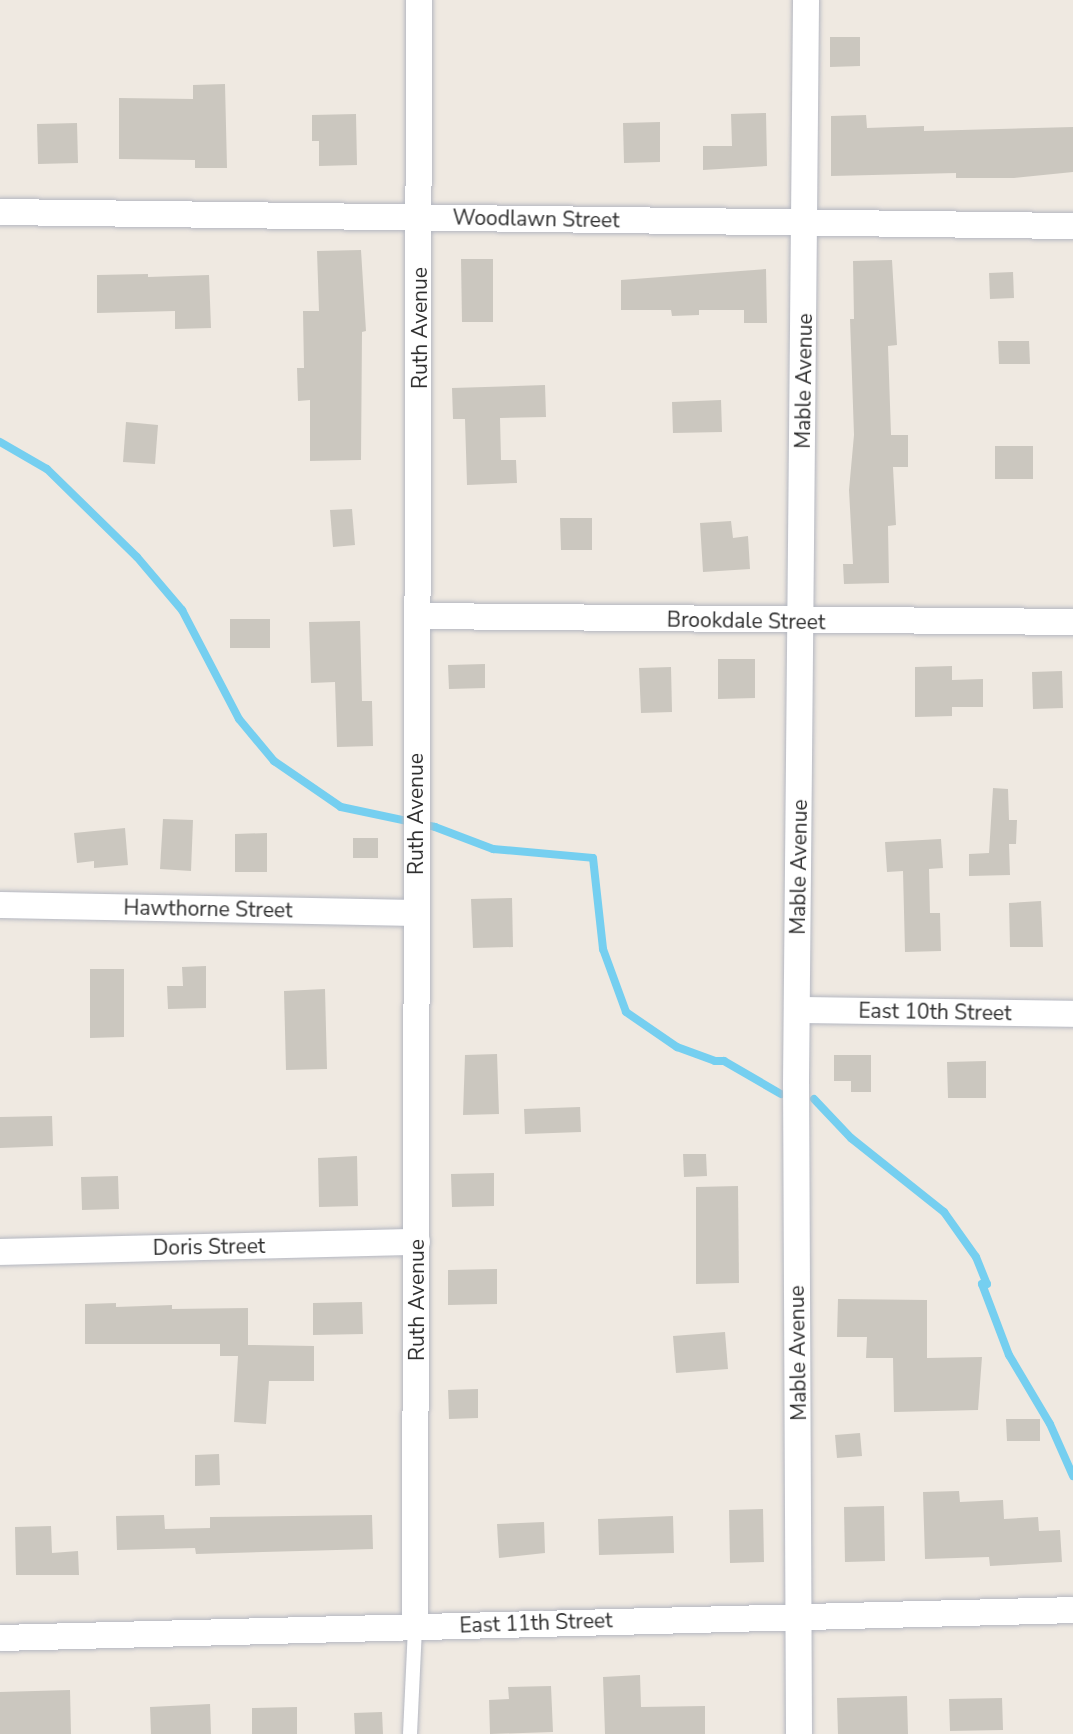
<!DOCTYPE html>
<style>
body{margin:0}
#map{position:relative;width:1073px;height:1734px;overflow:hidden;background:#efe9e1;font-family:"Nunito Sans",sans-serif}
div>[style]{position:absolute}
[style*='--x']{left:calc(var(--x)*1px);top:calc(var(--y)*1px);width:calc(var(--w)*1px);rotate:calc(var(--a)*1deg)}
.stream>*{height:8px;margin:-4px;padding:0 4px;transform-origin:4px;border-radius:4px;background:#75cff0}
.building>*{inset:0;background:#cbc7bf}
.roads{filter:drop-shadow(0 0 2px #b4b7c1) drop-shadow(0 0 2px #b4b7c1)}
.lane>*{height:14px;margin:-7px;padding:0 7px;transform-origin:7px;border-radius:7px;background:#fff}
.street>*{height:26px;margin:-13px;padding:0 13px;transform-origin:13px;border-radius:13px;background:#fff}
span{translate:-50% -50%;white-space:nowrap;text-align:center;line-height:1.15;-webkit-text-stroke:5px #fff;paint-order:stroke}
.street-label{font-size:21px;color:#2e2e2e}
</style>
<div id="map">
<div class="stream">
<i style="--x:0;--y:442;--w:54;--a:29.9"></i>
<i style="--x:47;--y:469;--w:126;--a:44.4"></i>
<i style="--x:137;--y:557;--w:70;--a:49.7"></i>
<i style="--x:182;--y:610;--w:123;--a:62.4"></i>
<i style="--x:239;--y:719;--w:55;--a:50.2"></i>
<i style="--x:274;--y:761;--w:81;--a:34.5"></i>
<i style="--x:341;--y:807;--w:96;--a:12"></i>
<i style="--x:435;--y:827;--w:62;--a:20.8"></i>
<i style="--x:493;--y:849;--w:100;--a:5.1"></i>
<i style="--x:593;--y:858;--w:92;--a:83.7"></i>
<i style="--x:603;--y:949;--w:67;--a:69.9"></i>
<i style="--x:626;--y:1012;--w:62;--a:34.5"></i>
<i style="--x:677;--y:1047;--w:40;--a:20.2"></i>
<i style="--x:715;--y:1061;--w:9;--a:0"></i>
<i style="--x:724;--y:1061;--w:66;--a:30.1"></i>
<i style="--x:814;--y:1099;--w:54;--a:46.5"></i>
<i style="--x:851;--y:1138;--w:119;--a:38.5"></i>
<i style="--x:944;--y:1212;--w:55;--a:54.6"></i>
<i style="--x:976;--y:1257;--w:29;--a:68"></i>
<i style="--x:987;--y:1284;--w:5;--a:180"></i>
<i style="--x:982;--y:1284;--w:76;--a:69.2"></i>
<i style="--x:1009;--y:1355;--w:80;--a:59.3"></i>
<i style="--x:1050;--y:1424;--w:57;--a:66.1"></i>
</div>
<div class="building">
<i style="clip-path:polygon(830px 37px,860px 37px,860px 66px,830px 67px)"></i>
<i style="clip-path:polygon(225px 84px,227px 168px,195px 168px,195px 160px,119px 159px,119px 98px,193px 99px,193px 85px)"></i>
<i style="clip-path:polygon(766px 113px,767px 166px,703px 170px,703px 146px,732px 146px,731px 114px)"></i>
<i style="clip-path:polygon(356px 114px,357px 165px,319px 166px,319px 141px,312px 141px,312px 115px)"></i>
<i style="clip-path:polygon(866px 115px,867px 128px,924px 126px,924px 131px,1073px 127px,1073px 172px,1014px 178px,956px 178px,956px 173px,831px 176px,831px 116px)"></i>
<i style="clip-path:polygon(660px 122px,660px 162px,624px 163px,623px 123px)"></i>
<i style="clip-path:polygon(77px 123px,78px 163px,38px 164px,37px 124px)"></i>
<i style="clip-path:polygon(361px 250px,366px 331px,362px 332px,361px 460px,310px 461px,310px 400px,298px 401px,297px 368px,304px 368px,303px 311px,319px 311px,317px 251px)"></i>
<i style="clip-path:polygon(461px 259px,493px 259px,493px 322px,462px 322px)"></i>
<i style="clip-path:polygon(892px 260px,897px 345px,888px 346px,891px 435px,908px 435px,908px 467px,893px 467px,896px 525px,888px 526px,889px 583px,844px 584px,843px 564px,853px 564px,849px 490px,854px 435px,850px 319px,854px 319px,853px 261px)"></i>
<i style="clip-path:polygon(766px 269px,767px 323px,744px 323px,744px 310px,699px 310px,699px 315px,672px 316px,671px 310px,621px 310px,621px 280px)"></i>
<i style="clip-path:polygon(1013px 272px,1014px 298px,990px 299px,989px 273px)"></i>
<i style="clip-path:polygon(148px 274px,148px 277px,209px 275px,211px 328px,175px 329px,175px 311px,97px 313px,97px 275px)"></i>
<i style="clip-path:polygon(998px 341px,1029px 341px,1030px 364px,999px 364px)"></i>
<i style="clip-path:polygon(545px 385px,546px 417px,500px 418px,501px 460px,516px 460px,517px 483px,467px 485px,465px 419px,453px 419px,452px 388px)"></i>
<i style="clip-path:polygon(721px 400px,722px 432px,673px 433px,672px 402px)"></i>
<i style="clip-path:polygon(126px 422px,158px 425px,155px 464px,123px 462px)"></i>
<i style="clip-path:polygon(995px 446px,1033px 446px,1033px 479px,995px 479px)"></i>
<i style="clip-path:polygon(352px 509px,355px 545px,333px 547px,330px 510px)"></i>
<i style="clip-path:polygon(560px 518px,592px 518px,592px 550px,561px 550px)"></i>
<i style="clip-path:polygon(731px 521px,733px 538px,748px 536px,750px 569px,703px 572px,700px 523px)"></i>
<i style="clip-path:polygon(230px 619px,270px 619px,270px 648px,230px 648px)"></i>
<i style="clip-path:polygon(360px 621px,362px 701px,372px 701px,373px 746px,337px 747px,335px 682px,311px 683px,309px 622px)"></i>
<i style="clip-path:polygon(718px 659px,755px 659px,755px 698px,718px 699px)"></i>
<i style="clip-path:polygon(485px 664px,485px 688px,449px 689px,448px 665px)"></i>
<i style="clip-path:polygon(952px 666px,952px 680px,983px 679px,983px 707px,952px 707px,952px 716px,915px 717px,915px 667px)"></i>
<i style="clip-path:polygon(671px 667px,672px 712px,641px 713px,639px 668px)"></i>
<i style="clip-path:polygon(1062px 671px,1063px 708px,1033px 709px,1032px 672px)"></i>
<i style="clip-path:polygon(993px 788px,1008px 789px,1009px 820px,1017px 820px,1016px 844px,1009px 844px,1010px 875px,969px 876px,969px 854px,989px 853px)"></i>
<i style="clip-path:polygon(163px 819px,193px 820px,191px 871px,160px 869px)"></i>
<i style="clip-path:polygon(125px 828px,128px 865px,94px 868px,94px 861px,77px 863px,74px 833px)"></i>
<i style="clip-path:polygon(267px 833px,267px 872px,235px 872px,235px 834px)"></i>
<i style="clip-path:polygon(353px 838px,378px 838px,378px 858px,353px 858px)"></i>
<i style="clip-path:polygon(941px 839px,943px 868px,929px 869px,930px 913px,940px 913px,941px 951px,905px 952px,903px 871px,887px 872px,885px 842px)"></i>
<i style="clip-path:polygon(512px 898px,513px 947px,473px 948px,471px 899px)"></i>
<i style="clip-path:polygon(1041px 901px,1043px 947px,1010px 947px,1009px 903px)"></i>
<i style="clip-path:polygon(206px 966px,206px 1008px,168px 1009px,167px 986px,183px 986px,182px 967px)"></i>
<i style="clip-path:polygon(90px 969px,124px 969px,124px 1037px,90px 1038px)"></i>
<i style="clip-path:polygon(325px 989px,327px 1069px,286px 1070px,284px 991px)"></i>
<i style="clip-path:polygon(497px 1054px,499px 1114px,463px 1115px,465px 1055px)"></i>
<i style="clip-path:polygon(834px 1055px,871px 1055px,871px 1092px,851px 1092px,851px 1081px,834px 1081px)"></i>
<i style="clip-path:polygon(986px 1061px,986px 1098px,948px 1098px,947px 1062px)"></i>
<i style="clip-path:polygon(580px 1107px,581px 1132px,525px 1134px,524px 1109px)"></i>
<i style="clip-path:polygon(52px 1116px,53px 1146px,0 1148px,0 1117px)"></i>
<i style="clip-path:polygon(683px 1154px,706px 1154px,707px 1176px,684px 1177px)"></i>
<i style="clip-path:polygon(357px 1156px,358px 1206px,319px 1207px,318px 1158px)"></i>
<i style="clip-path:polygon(494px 1173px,494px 1206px,452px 1207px,451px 1174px)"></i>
<i style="clip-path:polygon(118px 1176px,119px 1209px,82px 1210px,81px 1177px)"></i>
<i style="clip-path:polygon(738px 1186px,739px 1283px,696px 1284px,696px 1187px)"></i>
<i style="clip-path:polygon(497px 1269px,497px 1304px,448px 1305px,448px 1270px)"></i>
<i style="clip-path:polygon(838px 1299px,927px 1300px,927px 1358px,982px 1357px,978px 1410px,894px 1412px,893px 1358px,866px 1358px,867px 1337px,837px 1337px)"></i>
<i style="clip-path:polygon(362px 1302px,363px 1334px,313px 1335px,313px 1303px)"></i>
<i style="clip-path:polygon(116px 1303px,116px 1307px,172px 1305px,172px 1309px,248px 1308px,248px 1345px,314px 1346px,314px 1381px,269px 1381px,266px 1424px,234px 1422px,238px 1356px,220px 1356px,220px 1344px,85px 1344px,85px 1304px)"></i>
<i style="clip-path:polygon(725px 1332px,728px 1369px,676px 1373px,673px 1336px)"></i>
<i style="clip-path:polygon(478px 1389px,478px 1418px,449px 1419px,448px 1390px)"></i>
<i style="clip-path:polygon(1006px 1419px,1040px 1419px,1040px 1441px,1007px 1441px)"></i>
<i style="clip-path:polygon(860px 1433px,862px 1456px,837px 1458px,835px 1435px)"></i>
<i style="clip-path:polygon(219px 1454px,220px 1485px,195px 1486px,195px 1455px)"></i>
<i style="clip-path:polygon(959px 1491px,960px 1502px,1003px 1500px,1004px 1519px,1038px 1517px,1039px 1531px,1060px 1530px,1062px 1562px,990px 1566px,989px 1557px,925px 1559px,923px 1492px)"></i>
<i style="clip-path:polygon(884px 1506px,885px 1561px,845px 1562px,844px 1507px)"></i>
<i style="clip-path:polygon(763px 1509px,764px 1562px,730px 1563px,729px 1510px)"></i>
<i style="clip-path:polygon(164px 1515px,165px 1529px,210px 1528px,210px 1517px,372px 1515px,373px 1549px,196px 1554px,195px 1548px,117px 1550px,116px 1516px)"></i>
<i style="clip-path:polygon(673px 1516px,674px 1553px,599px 1555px,598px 1519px)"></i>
<i style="clip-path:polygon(544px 1522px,545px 1553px,499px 1558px,497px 1524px)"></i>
<i style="clip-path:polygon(51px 1526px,52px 1553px,78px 1551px,79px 1575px,16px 1575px,15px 1527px)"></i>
<i style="clip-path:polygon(640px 1675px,641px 1707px,705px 1706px,705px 1734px,605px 1734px,603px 1677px)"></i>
<i style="clip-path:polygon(551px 1686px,553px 1732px,490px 1734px,489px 1700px,509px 1699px,508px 1687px)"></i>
<i style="clip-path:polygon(70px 1690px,71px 1734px,0 1734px,0 1692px)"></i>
<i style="clip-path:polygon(907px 1696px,908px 1734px,838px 1734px,837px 1698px)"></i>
<i style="clip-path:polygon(1002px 1698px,1003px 1730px,950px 1731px,949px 1699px)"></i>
<i style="clip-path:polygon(210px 1704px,211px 1734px,151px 1734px,150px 1707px)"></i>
<i style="clip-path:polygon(297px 1707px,297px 1734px,252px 1734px,252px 1708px)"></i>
<i style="clip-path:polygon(382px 1712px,383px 1734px,355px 1734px,354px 1713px)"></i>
</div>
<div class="roads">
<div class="lane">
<i style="--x:410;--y:1734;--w:107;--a:-87.3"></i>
</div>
<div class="street">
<i style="--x:0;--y:212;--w:1073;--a:0.75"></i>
<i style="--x:418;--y:616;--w:655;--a:0.52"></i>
<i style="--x:0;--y:905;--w:416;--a:1.1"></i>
<i style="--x:798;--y:1010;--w:275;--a:0.8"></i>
<i style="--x:0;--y:1252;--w:417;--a:-1.4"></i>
<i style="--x:415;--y:1627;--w:1627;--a:-89.86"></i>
<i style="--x:0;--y:1638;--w:1073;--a:-1.49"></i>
<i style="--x:799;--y:1734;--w:650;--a:-90.26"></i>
<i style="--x:796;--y:1084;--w:1084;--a:-89.47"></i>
</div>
</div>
<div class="street-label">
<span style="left:536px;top:219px;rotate:1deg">Woodlawn Street</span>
<span style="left:420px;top:328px;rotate:-90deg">Ruth Avenue</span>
<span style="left:804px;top:381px;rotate:-89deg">Mable Avenue</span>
<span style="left:746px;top:621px;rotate:1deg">Brookdale Street</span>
<span style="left:416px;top:814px;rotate:-90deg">Ruth Avenue</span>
<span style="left:799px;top:867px;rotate:-89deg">Mable Avenue</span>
<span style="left:208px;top:909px;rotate:1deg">Hawthorne Street</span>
<span style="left:935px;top:1012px;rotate:1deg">East 10th Street</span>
<span style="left:209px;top:1247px;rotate:-1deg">Doris Street</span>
<span style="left:417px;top:1300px;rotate:-90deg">Ruth Avenue</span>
<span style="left:798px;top:1353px;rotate:-91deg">Mable Avenue</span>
<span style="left:536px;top:1623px;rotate:-2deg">East 11th Street</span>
</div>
</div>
